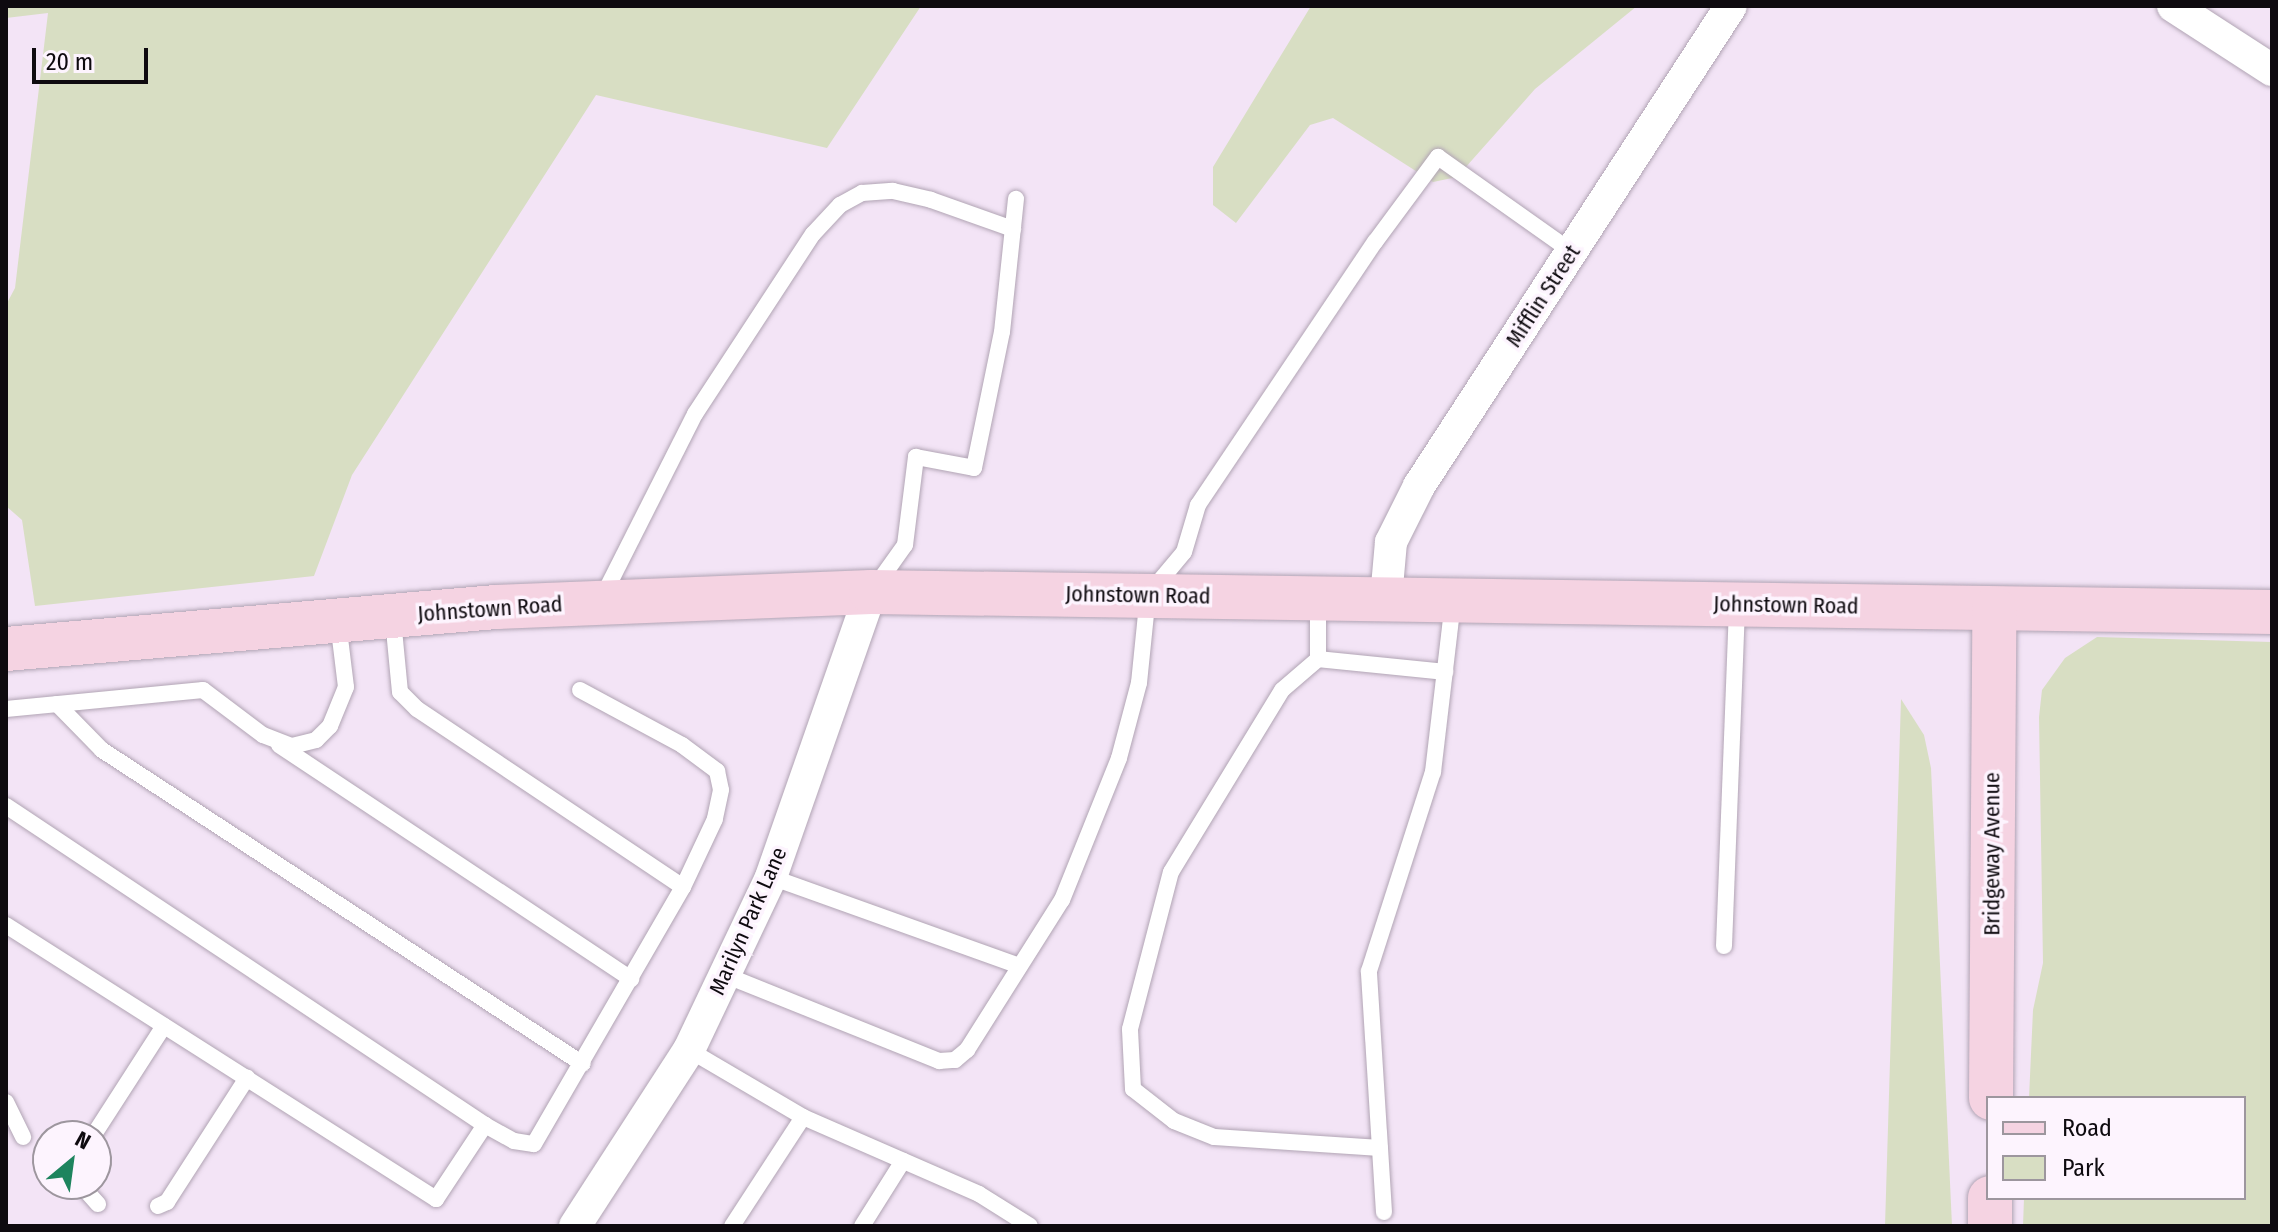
<!DOCTYPE html>
<style>
body{margin:0}
#map{position:relative;width:2278px;height:1232px;overflow:hidden;background:#f3e4f6;font-family:"Fira Sans Condensed",sans-serif}
div>[style]{position:absolute}
[style*='--x']{left:calc(var(--x)*1px);top:calc(var(--y)*1px);width:calc(var(--w)*1px);rotate:calc(var(--a)*1deg)}
.green>*{inset:0;background:#d8dec3}
.roads{filter:drop-shadow(0 0 2px #b1a4b4) drop-shadow(0 0 2px #b1a4b4)}
.lane>*{height:16px;margin:-8px;padding:0 8px;transform-origin:8px;border-radius:8px;background:#fff}
.street>*{height:32px;margin:-16px;padding:0 16px;transform-origin:16px;border-radius:16px;background:#fff}
.secondary>*{height:44px;margin:-22px;padding:0 22px;transform-origin:22px;border-radius:22px;background:#f5d3e2}
span{translate:-50% -50%;white-space:nowrap;text-align:center;line-height:1.15;-webkit-text-stroke:7px #fdf4fe;paint-order:stroke}
.street-label{font-size:22px;color:#0e0a0f}
.frame{position:absolute;inset:0;border:8px solid #0e0a0f;pointer-events:none}
.legend{position:absolute;left:1986px;top:1096px;width:260px;height:104px;box-sizing:border-box;background:#fdf4fe;border:2px solid #9d969e;margin:0;padding:10px 14px;list-style:none;font-size:24px;color:#0e0a0f}
.legend li{display:flex;align-items:center;gap:16px;height:40px}
.legend b{width:40px;border:2px solid #9d969e}
.north{position:absolute;left:32px;top:1120px;width:80px;height:80px;box-sizing:border-box;background:#fdf4fe;border:2px solid #9d969e;border-radius:50%;rotate:29deg;font-size:22px;font-weight:700;line-height:32px;text-align:center;color:#0e0a0f}
.north::after{content:'';display:block;margin:auto;width:28px;height:36px;background:#1e845e;clip-path:polygon(50% 0,100% 100%,50% 72%,0 100%)}
.scale{position:absolute;left:32px;top:48px;width:116px;height:36px;box-sizing:border-box;border:4px solid #0e0a0f;border-top:0;padding-left:10px;font-size:24px;line-height:28px;white-space:nowrap;color:#0e0a0f;-webkit-text-stroke:6px #fdf4fe;paint-order:stroke}
</style>
<div id="map">
<div class="green">
<i style="clip-path:polygon(6px 6px,921px 6px,827px 148px,596px 95px,352px 475px,314px 576px,35px 606px,22px 520px,6px 506px,6px 305px,15px 288px,48px 13px,6px 18px)"></i>
<i style="clip-path:polygon(1311px 6px,1637px 6px,1535px 89px,1457px 177px,1433px 182px,1333px 118px,1310px 125px,1236px 223px,1213px 205px,1213px 167px)"></i>
<i style="clip-path:polygon(2097px 637px,2272px 642px,2272px 1226px,2023px 1226px,2024px 1198px,2244px 1198px,2244px 1098px,2029px 1098px,2033px 1010px,2043px 963px,2039px 717px,2042px 690px,2065px 658px)"></i>
<i style="clip-path:polygon(1901px 699px,1924px 735px,1931px 768px,1952px 1226px,1885px 1226px)"></i>
</div>
<div class="roads">
<div class="lane">
<i style="--x:875;--y:587;--w:52;--a:-54.5"></i>
<i style="--x:905;--y:545;--w:89;--a:-82.9"></i>
<i style="--x:916;--y:457;--w:59;--a:10.7"></i>
<i style="--x:974;--y:468;--w:139;--a:-78.4"></i>
<i style="--x:1002;--y:332;--w:134;--a:-84"></i>
<i style="--x:602;--y:598;--w:206;--a:-63.2"></i>
<i style="--x:695;--y:414;--w:215;--a:-56.8"></i>
<i style="--x:813;--y:234;--w:40;--a:-47"></i>
<i style="--x:840;--y:205;--w:25;--a:-29"></i>
<i style="--x:862;--y:193;--w:31;--a:-4"></i>
<i style="--x:893;--y:191;--w:39;--a:13"></i>
<i style="--x:931;--y:200;--w:87;--a:19.5"></i>
<i style="--x:1318;--y:601;--w:58;--a:90"></i>
<i style="--x:580;--y:690;--w:116;--a:28.3"></i>
<i style="--x:682;--y:745;--w:44;--a:36.6"></i>
<i style="--x:717;--y:771;--w:19;--a:78"></i>
<i style="--x:721;--y:790;--w:30;--a:102"></i>
<i style="--x:715;--y:819;--w:75;--a:115.2"></i>
<i style="--x:57;--y:704;--w:64;--a:45.6"></i>
<i style="--x:102;--y:750;--w:574;--a:33.14"></i>
<i style="--x:6;--y:709;--w:198;--a:-5.5"></i>
<i style="--x:203;--y:690;--w:75;--a:36.9"></i>
<i style="--x:263;--y:735;--w:31;--a:21"></i>
<i style="--x:292;--y:746;--w:25;--a:-14"></i>
<i style="--x:316;--y:740;--w:20;--a:-45"></i>
<i style="--x:330;--y:726;--w:42;--a:-67.7"></i>
<i style="--x:346;--y:687;--w:65;--a:-97"></i>
<i style="--x:279;--y:745;--w:423;--a:33.6"></i>
<i style="--x:6;--y:806;--w:576;--a:33.66"></i>
<i style="--x:485;--y:1125;--w:33;--a:29"></i>
<i style="--x:514;--y:1141;--w:20;--a:9"></i>
<i style="--x:534;--y:1144;--w:297;--a:-59.9"></i>
<i style="--x:683;--y:887;--w:320;--a:-146.2"></i>
<i style="--x:417;--y:709;--w:24;--a:-135"></i>
<i style="--x:400;--y:692;--w:73;--a:-95.5"></i>
<i style="--x:771;--y:877;--w:264;--a:19.7"></i>
<i style="--x:6;--y:925;--w:510;--a:32.51"></i>
<i style="--x:436;--y:1199;--w:89;--a:-56.5"></i>
<i style="--x:1724;--y:946;--w:340;--a:-87.8"></i>
<i style="--x:725;--y:975;--w:231;--a:21.9"></i>
<i style="--x:939;--y:1061;--w:16;--a:-4"></i>
<i style="--x:955;--y:1060;--w:16;--a:-40"></i>
<i style="--x:967;--y:1050;--w:178;--a:-57.7"></i>
<i style="--x:1062;--y:900;--w:153;--a:-68.1"></i>
<i style="--x:1119;--y:758;--w:78;--a:-75.1"></i>
<i style="--x:1139;--y:683;--w:88;--a:-84.2"></i>
<i style="--x:1148;--y:595;--w:56;--a:-50.1"></i>
<i style="--x:1184;--y:552;--w:49;--a:-73.4"></i>
<i style="--x:1198;--y:505;--w:317;--a:-56.1"></i>
<i style="--x:1375;--y:242;--w:106;--a:-53.5"></i>
<i style="--x:1438;--y:157;--w:164;--a:35.3"></i>
<i style="--x:689;--y:1050;--w:132;--a:30.4"></i>
<i style="--x:803;--y:1117;--w:192;--a:23.6"></i>
<i style="--x:979;--y:1194;--w:60;--a:32.1"></i>
<i style="--x:6;--y:1102;--w:39;--a:64"></i>
<i style="--x:93;--y:1136;--w:131;--a:-57.2"></i>
<i style="--x:1380;--y:1148;--w:166;--a:-176.2"></i>
<i style="--x:1214;--y:1137;--w:43;--a:-158.2"></i>
<i style="--x:1174;--y:1121;--w:52;--a:-142"></i>
<i style="--x:1133;--y:1089;--w:60;--a:-92.9"></i>
<i style="--x:1130;--y:1029;--w:162;--a:-75.4"></i>
<i style="--x:1171;--y:872;--w:213;--a:-58.6"></i>
<i style="--x:1282;--y:690;--w:48;--a:-40.7"></i>
<i style="--x:1318;--y:659;--w:128;--a:5.8"></i>
<i style="--x:80;--y:1184;--w:27;--a:48"></i>
<i style="--x:158;--y:1206;--w:10;--a:-24"></i>
<i style="--x:167;--y:1202;--w:148;--a:-57.2"></i>
<i style="--x:1384;--y:1212;--w:241;--a:-93.6"></i>
<i style="--x:1369;--y:971;--w:209;--a:-72.2"></i>
<i style="--x:1433;--y:772;--w:172;--a:-83.3"></i>
<i style="--x:732;--y:1226;--w:130;--a:-56.9"></i>
<i style="--x:862;--y:1226;--w:77;--a:-57.8"></i>
</div>
<div class="street">
<i style="--x:2173;--y:6;--w:118;--a:32.9"></i>
<i style="--x:1386;--y:598;--w:56;--a:-84.9"></i>
<i style="--x:1391;--y:542;--w:63;--a:-63.4"></i>
<i style="--x:1419;--y:486;--w:572;--a:-56.98"></i>
<i style="--x:575;--y:1226;--w:210;--a:-57.1"></i>
<i style="--x:689;--y:1050;--w:191;--a:-64.6"></i>
<i style="--x:771;--y:877;--w:302;--a:-70.7"></i>
</div>
<div class="secondary">
<i style="--x:6;--y:649;--w:492;--a:-4.9"></i>
<i style="--x:496;--y:607;--w:375;--a:-2.3"></i>
<i style="--x:871;--y:592;--w:1401;--a:0.82"></i>
<i style="--x:1991;--y:1098;--w:489;--a:-89.6"></i>
<i style="--x:1990;--y:1226;--w:28;--a:-90"></i>
</div>
</div>
<div class="street-label">
<span style="left:1543px;top:296px;rotate:-57deg">Mifflin Street</span>
<span style="left:1138px;top:595px;rotate:1deg">Johnstown Road</span>
<span style="left:1786px;top:605px;rotate:1deg">Johnstown Road</span>
<span style="left:490px;top:609px;rotate:-4deg">Johnstown Road</span>
<span style="left:1992px;top:854px;rotate:-90deg">Bridgeway Avenue</span>
<span style="left:748px;top:921px;rotate:-66deg">Marilyn Park Lane</span>
</div>
<div class="frame"></div>
<ul class="legend">
<li><b style="height:10px;background:#f5d3e2"></b>Road</li>
<li><b style="height:22px;background:#d8dec3"></b>Park</li>
</ul>
<div class="north">N</div>
<div class="scale">20 m</div>
</div>
